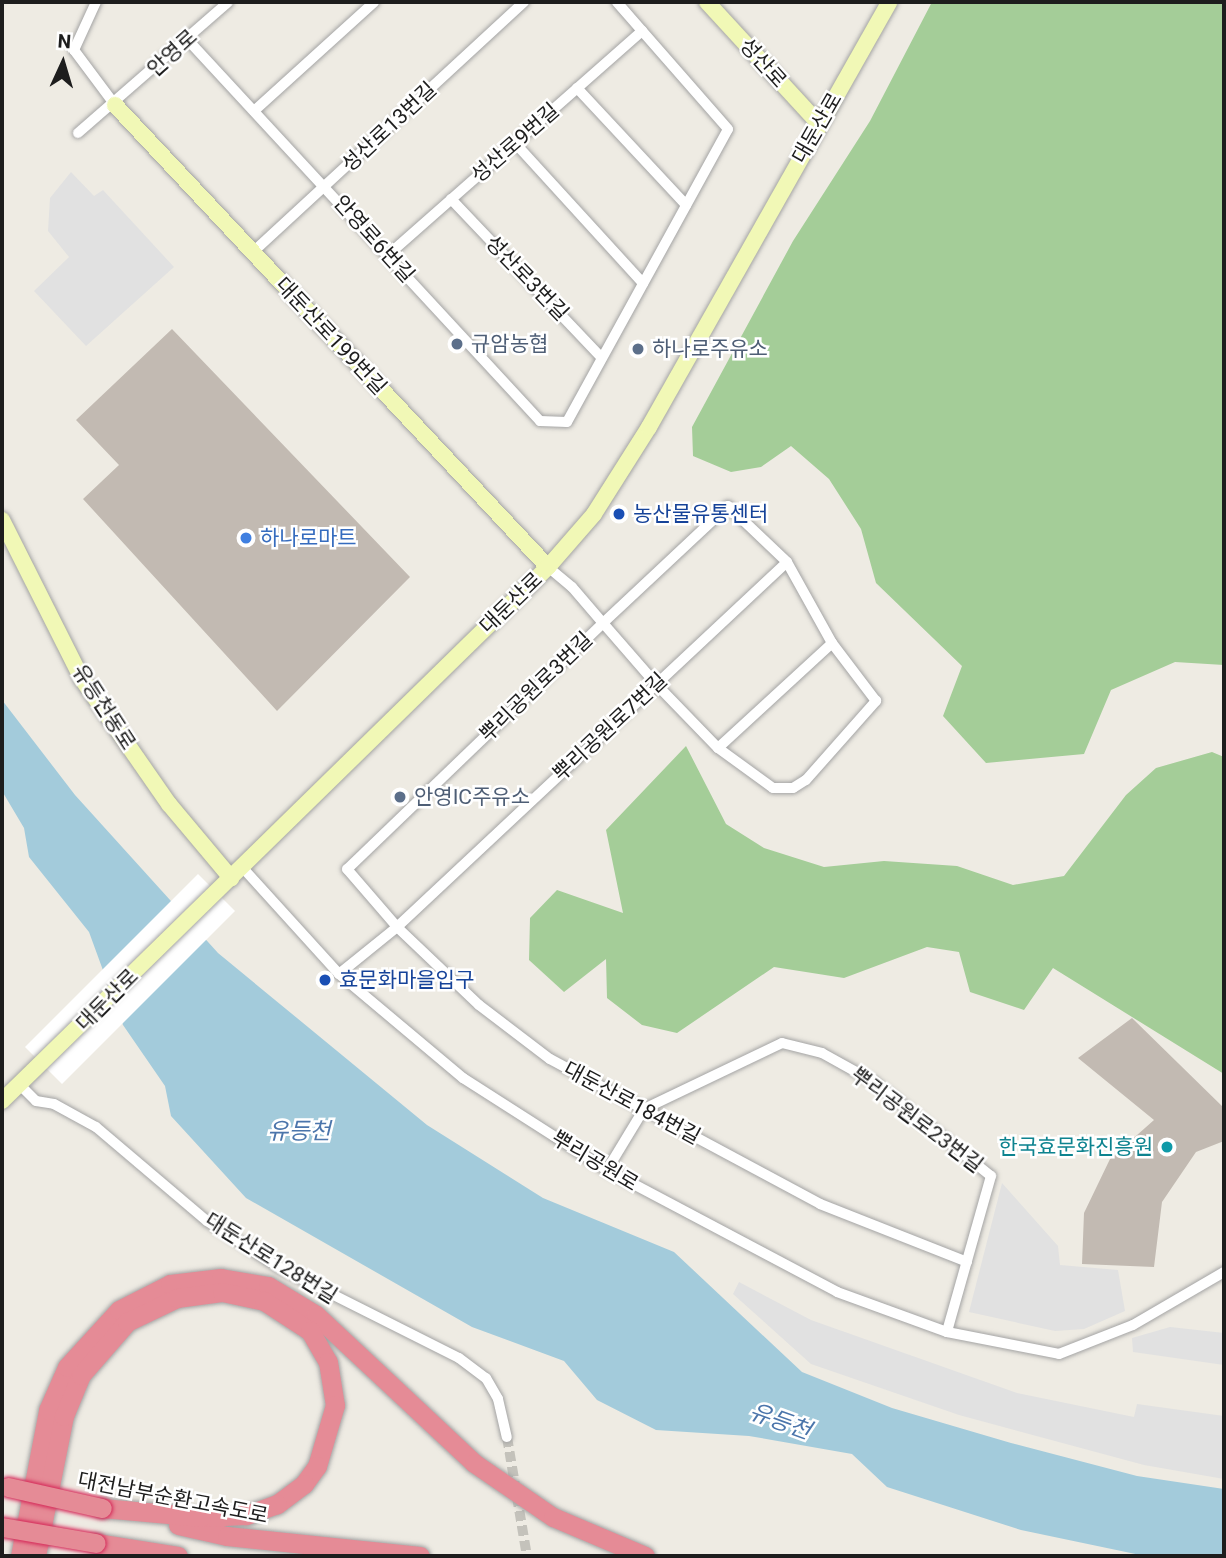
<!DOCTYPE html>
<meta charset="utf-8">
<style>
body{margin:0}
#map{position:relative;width:1226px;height:1558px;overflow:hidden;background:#eeebe3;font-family:Roboto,"Noto Sans KR",sans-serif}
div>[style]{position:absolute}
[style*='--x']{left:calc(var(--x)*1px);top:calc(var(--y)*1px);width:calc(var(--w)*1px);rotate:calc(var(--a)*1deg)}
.forest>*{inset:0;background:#a4cd98}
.parking>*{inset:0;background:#e1e1e1}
.water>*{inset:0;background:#a3cbdb}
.pier>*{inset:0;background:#fff}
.building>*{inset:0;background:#c2bab2}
.street-tunnel>*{height:10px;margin-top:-5px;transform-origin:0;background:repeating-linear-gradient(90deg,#c4c2bb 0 10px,transparent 0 15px)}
.roads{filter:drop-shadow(0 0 2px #a4a4a4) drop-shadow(0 0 2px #a4a4a4)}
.street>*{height:10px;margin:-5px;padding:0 5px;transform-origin:5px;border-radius:5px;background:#fff}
.secondary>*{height:16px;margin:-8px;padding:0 8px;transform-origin:8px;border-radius:8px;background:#f1f8b6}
.highway>*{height:19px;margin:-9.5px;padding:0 9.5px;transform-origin:9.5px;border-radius:9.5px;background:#e58b96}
.bridges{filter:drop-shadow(0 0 2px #d52657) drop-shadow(0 0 2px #d52657)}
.highway-bridge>*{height:19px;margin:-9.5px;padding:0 9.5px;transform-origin:9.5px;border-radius:9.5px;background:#e58b96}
.dots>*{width:19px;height:19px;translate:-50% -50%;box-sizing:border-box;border:4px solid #fff;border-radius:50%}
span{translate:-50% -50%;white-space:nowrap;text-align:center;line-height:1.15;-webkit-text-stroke:5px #fff;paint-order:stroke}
.street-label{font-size:21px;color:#1d1d1d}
.service-label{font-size:21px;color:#4e5e75}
.left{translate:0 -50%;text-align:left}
.transit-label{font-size:21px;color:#164399}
.shop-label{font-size:21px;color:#366cbe}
.culture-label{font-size:21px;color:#0d838f}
.right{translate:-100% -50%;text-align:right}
.water-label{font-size:23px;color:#4b75ab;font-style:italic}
.frame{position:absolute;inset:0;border:4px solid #1d1d1d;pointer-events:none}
.north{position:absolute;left:28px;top:28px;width:70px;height:70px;-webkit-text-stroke:5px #fff;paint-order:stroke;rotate:4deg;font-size:19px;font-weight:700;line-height:28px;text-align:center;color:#1d1d1d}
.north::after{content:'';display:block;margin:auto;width:24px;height:32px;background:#1d1d1d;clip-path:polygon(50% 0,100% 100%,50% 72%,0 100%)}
</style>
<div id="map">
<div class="forest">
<i style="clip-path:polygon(932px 2px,1224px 2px,1224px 665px,1175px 662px,1111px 690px,1084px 754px,986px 763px,943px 716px,962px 666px,876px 583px,861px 529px,829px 479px,791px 446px,761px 467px,731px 472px,693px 456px,692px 427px,793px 241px,870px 121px)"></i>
<i style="clip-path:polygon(686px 746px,726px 824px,764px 848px,824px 867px,884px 861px,957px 866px,1013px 885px,1064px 876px,1126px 795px,1156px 768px,1212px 752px,1224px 757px,1224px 1074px,1053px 968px,1024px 1010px,970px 992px,959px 952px,927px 947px,844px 978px,774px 967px,677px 1033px,642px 1025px,607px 998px,606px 959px,564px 992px,529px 960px,530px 918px,557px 890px,623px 913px,606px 830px)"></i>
</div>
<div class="parking">
<i style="clip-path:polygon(71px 172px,94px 196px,103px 190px,174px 267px,86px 346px,34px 291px,69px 257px,48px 231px,50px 198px)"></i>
<i style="clip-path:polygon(1002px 1183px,1058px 1246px,1060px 1265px,1118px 1270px,1125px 1311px,1084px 1329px,1055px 1331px,969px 1312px)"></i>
<i style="clip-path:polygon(739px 1282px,811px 1320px,1017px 1393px,1134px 1417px,1137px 1404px,1224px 1416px,1224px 1479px,1144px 1465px,959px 1415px,811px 1364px,733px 1294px)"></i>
<i style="clip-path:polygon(1170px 1327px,1224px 1333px,1224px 1365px,1133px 1352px,1132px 1338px)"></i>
</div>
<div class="water">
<i style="clip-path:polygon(2px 700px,75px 795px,218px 953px,427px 1125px,543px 1198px,674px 1252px,802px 1372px,892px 1408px,1011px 1443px,1137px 1476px,1224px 1489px,1224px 1556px,1145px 1556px,1021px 1530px,887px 1487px,852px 1454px,749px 1436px,656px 1430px,597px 1400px,564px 1361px,472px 1327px,246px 1198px,171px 1116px,165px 1086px,123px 1025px,89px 932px,29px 857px,24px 828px,2px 791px)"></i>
</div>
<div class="pier">
<i style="clip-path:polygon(198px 874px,235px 911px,62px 1084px,25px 1047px)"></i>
</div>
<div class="building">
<i style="clip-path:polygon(172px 329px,410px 577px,277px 711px,83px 499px,119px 465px,76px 420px)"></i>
<i style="clip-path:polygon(1132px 1018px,1224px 1108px,1224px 1141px,1196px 1152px,1162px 1202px,1154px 1267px,1082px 1264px,1084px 1213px,1110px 1159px,1154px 1120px,1078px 1058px)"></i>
</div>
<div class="street-tunnel">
<i style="--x:507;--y:1437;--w:121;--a:80.5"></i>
</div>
<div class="roads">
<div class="street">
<i style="--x:96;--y:2;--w:53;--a:114.6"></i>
<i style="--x:74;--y:50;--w:69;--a:53.3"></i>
<i style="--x:187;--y:39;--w:520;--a:47.26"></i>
<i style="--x:540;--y:421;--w:27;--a:2"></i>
<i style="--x:567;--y:422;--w:334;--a:-61.2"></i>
<i style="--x:728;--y:129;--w:169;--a:-131.2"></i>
<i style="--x:577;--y:88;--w:160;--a:47"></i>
<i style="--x:254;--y:111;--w:162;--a:-42.2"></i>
<i style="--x:78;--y:133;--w:199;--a:-41.1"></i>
<i style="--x:515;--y:143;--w:190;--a:47.6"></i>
<i style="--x:451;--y:199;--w:219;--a:46.5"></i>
<i style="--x:253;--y:252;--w:369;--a:-42.7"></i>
<i style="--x:388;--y:255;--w:339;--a:-41.4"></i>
<i style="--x:548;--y:567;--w:31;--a:40"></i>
<i style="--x:572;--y:587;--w:48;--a:49.3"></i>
<i style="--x:603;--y:623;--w:81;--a:49"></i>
<i style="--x:656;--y:684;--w:89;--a:45.9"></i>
<i style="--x:718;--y:748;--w:68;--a:36"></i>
<i style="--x:773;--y:788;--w:20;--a:0"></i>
<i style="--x:793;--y:788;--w:15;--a:-32"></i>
<i style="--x:806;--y:780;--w:106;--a:-48.5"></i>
<i style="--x:876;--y:701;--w:73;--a:-127.2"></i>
<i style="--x:832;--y:643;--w:93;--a:-119.1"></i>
<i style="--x:787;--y:562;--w:81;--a:-136.5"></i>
<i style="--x:728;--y:506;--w:171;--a:136.9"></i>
<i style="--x:603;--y:623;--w:355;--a:136.1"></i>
<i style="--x:347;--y:869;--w:77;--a:49.2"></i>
<i style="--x:397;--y:927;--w:113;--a:43.6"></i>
<i style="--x:479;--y:1005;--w:89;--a:37.3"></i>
<i style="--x:550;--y:1059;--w:306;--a:28.2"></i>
<i style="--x:820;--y:1204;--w:158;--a:21.5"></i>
<i style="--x:718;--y:748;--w:155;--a:-42.6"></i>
<i style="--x:242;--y:867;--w:144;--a:47.8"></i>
<i style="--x:339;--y:974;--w:162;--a:40"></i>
<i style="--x:463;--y:1078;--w:171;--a:32.6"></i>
<i style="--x:607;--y:1170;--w:260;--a:27.9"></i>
<i style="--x:837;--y:1292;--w:117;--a:20"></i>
<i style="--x:947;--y:1332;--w:114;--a:11.1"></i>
<i style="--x:1059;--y:1354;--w:79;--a:-21.4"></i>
<i style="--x:1133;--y:1325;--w:105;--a:-30.2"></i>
<i style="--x:339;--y:974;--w:75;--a:-39"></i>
<i style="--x:397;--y:927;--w:534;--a:-43.1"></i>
<i style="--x:19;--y:1084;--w:24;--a:45"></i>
<i style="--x:36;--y:1101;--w:18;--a:9"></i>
<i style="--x:54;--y:1104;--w:48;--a:28.7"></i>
<i style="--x:96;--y:1127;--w:145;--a:40.3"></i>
<i style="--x:207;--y:1221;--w:87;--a:32.8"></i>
<i style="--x:280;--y:1268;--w:200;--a:26.7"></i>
<i style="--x:459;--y:1358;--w:34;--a:37"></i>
<i style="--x:486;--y:1378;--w:24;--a:60"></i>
<i style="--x:498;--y:1399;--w:39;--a:77"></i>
<i style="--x:607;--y:1170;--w:71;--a:-58.8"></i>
<i style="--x:644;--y:1109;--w:153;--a:-25.6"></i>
<i style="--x:782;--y:1043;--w:41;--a:14"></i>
<i style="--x:822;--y:1053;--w:60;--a:29.1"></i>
<i style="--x:874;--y:1082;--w:150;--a:38.8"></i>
<i style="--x:991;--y:1176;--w:162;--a:105.8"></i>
</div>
<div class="secondary">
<i style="--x:707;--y:2;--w:166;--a:47.4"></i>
<i style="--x:115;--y:105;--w:633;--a:46.86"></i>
<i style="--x:2;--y:520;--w:178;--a:63.3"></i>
<i style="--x:82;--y:679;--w:152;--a:55.2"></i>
<i style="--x:169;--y:804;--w:97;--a:50"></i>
<i style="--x:2;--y:1101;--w:764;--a:-44.36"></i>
<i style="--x:548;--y:567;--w:70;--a:-49"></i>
<i style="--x:594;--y:514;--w:103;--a:-57.7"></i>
<i style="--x:649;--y:427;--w:488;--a:-60.5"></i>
</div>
<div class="highway">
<i style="--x:178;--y:1525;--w:50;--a:12.7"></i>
<i style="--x:227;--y:1536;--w:194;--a:5.9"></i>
<i style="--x:96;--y:1543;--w:83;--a:9"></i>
<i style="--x:20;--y:1556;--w:149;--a:-79.1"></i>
<i style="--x:48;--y:1410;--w:47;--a:-66.2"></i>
<i style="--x:67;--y:1367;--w:77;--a:-47.6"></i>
<i style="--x:119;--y:1310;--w:57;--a:-27"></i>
<i style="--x:170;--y:1284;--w:51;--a:-6.7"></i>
<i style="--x:221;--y:1278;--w:48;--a:9.7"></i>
<i style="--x:268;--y:1286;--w:56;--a:31.1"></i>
<i style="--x:316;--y:1315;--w:216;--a:43.1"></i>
<i style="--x:474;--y:1463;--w:96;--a:34.4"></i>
<i style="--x:553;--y:1517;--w:100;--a:23"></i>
<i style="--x:36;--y:1556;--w:143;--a:-78.7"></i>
<i style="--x:64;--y:1416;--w:44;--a:-67.5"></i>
<i style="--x:81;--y:1375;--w:70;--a:-49"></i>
<i style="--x:127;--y:1322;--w:55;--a:-25.6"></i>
<i style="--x:177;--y:1298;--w:45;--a:-7.6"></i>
<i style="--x:222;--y:1292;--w:43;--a:12.1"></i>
<i style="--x:264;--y:1301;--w:55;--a:33.1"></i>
<i style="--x:310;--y:1331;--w:36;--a:60"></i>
<i style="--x:328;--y:1362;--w:44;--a:80.8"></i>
<i style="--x:335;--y:1405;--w:64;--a:106.4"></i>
<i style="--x:317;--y:1466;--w:22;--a:126"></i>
<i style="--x:304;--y:1484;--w:34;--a:143"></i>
<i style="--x:277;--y:1504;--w:33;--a:160"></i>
<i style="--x:246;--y:1515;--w:45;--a:177.5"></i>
<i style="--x:201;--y:1517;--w:99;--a:-174.8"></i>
</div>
</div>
<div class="bridges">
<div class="highway-bridge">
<i style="--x:8;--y:1487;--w:96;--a:12.6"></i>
<i style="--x:2;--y:1527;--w:95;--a:9.7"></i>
</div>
</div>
<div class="dots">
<i style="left:457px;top:344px;background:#5c6f8a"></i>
<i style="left:638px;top:349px;background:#5c6f8a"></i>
<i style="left:619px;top:514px;background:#1a4fb4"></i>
<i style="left:246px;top:538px;background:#3f7fe0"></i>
<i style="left:400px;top:797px;background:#5c6f8a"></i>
<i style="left:325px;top:980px;background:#1a4fb4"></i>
<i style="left:1167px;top:1147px;background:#0f9aa8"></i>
</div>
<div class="street-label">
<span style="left:172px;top:53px;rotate:-42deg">안영로</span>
<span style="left:763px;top:63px;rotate:48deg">성산로</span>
<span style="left:389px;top:127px;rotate:-43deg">성산로13번길</span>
<span style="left:817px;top:128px;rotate:-60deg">대둔산로</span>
<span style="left:515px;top:143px;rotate:-41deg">성산로9번길</span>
<span style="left:374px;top:239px;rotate:48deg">안영로6번길</span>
<span style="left:527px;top:278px;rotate:46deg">성산로3번길</span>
<span style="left:331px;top:336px;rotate:47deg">대둔산로199번길</span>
<span style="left:511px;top:603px;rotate:-44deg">대둔산로</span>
<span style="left:536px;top:687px;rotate:-44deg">뿌리공원로3번길</span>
<span style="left:104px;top:707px;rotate:57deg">유등천동로</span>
<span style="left:610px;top:727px;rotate:-43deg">뿌리공원로7번길</span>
<span style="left:107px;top:1000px;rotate:-45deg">대둔산로</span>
<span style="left:632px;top:1103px;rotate:28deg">대둔산로184번길</span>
<span style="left:917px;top:1120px;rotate:37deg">뿌리공원로23번길</span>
<span style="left:595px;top:1161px;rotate:31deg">뿌리공원로</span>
<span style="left:271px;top:1258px;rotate:32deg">대둔산로128번길</span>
<span style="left:173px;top:1498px;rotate:11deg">대전남부순환고속도로</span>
</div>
<div class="service-label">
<span class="left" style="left:471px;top:344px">규암농협</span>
<span class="left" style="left:652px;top:349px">하나로주유소</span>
<span class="left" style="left:414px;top:797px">안영IC주유소</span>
</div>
<div class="transit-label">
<span class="left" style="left:633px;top:514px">농산물유통센터</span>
<span class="left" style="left:339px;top:980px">효문화마을입구</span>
</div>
<div class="shop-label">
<span class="left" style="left:260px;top:538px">하나로마트</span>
</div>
<div class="culture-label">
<span class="right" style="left:1153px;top:1147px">한국효문화진흥원</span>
</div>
<div class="water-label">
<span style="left:299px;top:1132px">유등천</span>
<span style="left:780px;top:1422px;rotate:20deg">유등천</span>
</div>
<div class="frame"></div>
<div class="north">N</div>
</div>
